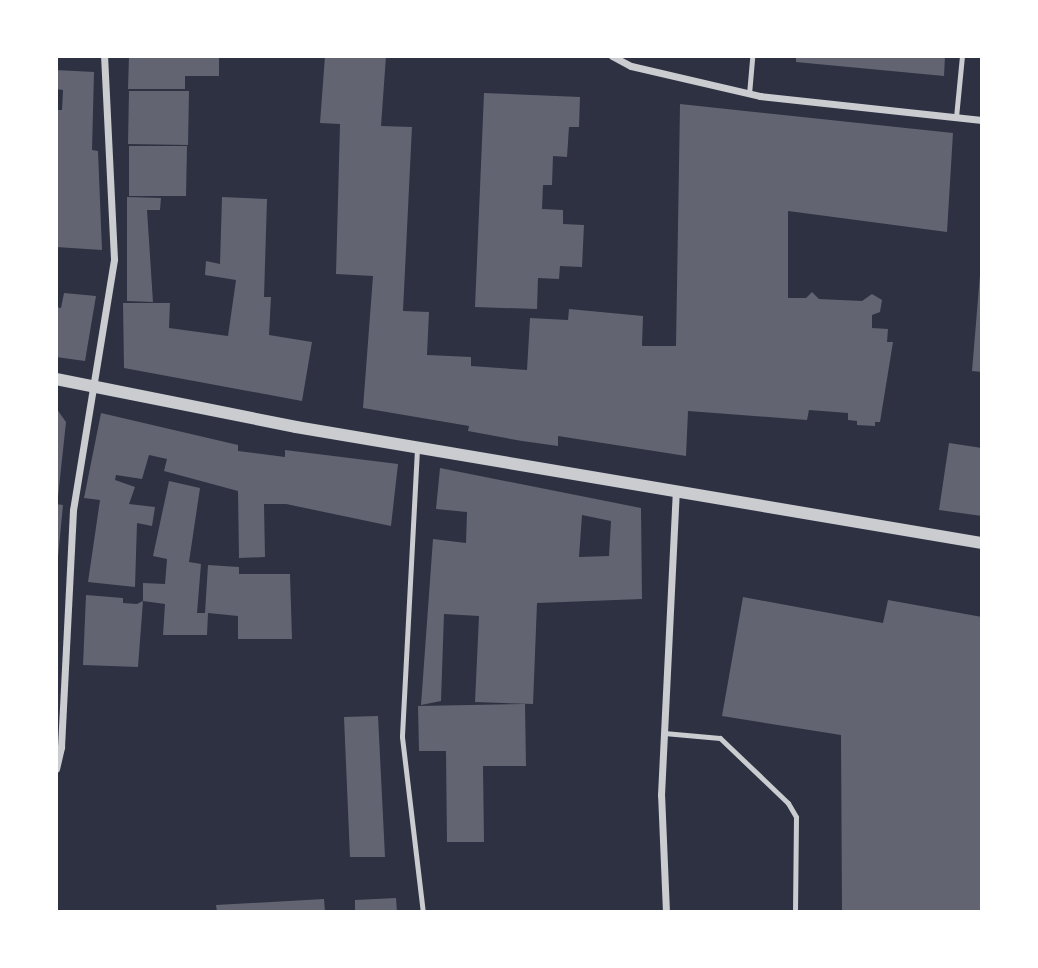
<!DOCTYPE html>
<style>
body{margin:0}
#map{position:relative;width:1038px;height:968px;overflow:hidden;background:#2d3142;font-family:"Varela Round",sans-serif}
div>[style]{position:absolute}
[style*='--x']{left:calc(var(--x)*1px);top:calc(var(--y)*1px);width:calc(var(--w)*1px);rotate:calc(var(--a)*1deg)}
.building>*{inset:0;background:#626471}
.service>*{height:5px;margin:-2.5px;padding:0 2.5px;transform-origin:2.5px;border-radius:2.5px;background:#caccd0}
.minor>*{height:7px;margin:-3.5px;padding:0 3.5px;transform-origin:3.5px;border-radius:3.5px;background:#caccd0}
.tertiary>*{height:12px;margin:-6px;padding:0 6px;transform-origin:6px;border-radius:6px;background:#caccd0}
span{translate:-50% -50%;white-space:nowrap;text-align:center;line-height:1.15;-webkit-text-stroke:6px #fff;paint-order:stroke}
.frame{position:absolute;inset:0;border:58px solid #fff;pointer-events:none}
</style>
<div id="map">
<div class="building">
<i style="clip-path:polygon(129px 56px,219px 56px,219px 76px,185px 76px,185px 89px,128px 89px)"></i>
<i style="clip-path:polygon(325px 56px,386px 56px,381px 126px,412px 127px,403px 311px,429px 312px,427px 355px,471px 357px,471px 366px,527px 370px,530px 318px,568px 320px,569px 309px,643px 316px,642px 346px,676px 346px,680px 104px,953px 133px,947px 232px,788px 211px,788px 298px,806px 298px,812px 292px,819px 299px,862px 301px,872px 294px,882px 300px,880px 312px,872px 315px,872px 328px,888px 329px,887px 342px,893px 342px,880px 422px,875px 422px,875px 426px,857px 425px,857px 421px,848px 420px,848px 413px,809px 410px,807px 420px,688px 411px,686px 456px,558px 436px,558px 446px,522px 441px,468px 431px,469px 426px,363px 408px,373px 276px,336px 274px,340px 124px,320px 123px)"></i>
<i style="clip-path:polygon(796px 56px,945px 56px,944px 76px,796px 62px)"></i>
<i style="clip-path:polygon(56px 70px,94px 72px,92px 150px,98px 151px,102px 250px,56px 247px,56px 110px,62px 110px,63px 90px,56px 89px)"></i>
<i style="clip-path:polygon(129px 91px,189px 91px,188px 145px,128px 144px)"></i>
<i style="clip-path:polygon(484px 93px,580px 97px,579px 127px,569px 127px,567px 157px,553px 156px,552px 185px,543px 185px,542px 209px,563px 210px,563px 224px,584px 225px,582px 267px,560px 266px,559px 279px,538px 278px,537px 309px,475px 307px)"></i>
<i style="clip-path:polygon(129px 146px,187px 146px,186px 196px,129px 196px)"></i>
<i style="clip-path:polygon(127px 197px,161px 198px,160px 210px,147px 210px,153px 302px,127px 301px)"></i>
<i style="clip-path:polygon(222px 197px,267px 199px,264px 297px,271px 297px,269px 335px,312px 342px,302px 401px,124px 368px,123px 303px,170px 303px,169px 328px,228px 336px,236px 280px,205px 275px,206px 261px,220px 264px)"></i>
<i style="clip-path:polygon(980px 275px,982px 276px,982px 372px,972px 371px)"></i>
<i style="clip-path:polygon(64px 293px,96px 296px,85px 361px,56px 357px,56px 307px,61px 308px)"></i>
<i style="clip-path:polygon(56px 408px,66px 422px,58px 497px,56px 497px)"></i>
<i style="clip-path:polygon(101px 413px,238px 445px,238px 451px,285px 457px,285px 450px,398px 464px,391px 526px,286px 504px,264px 504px,265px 557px,239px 558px,238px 491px,164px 471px,167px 459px,149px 455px,142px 479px,116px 475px,115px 480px,135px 487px,129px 504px,155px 507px,152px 526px,137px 523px,135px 587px,88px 582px,100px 500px,84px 498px)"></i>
<i style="clip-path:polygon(949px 443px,982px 448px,982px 516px,939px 510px)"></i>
<i style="clip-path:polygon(evenodd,440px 468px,641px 508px,642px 599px,537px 603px,533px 704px,475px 702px,479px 616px,444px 614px,441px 701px,421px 705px,433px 539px,466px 543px,467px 512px,436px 509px,440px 468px,582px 515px,611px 521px,609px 556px,579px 557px,582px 515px)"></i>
<i style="clip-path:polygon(169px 481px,200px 488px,189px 562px,201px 564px,197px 613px,205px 613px,208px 565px,239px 567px,239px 574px,290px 574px,292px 639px,238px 639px,238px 616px,208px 613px,207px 635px,163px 635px,165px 604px,143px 601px,138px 667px,83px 665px,86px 595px,123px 598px,123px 603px,137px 604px,143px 601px,143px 583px,165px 584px,167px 559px,153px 556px)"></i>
<i style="clip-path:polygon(56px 504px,63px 505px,58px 557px,56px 556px)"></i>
<i style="clip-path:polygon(743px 597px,883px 623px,888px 600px,982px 617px,982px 912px,842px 912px,841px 735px,722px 716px)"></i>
<i style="clip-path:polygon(525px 704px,526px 766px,483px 766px,484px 842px,447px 842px,446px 751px,419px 751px,418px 706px)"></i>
<i style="clip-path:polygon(378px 716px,385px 857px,350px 857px,344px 717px)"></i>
<i style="clip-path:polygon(396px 898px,397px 912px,355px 912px,355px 900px)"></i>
<i style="clip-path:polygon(324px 899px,325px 912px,217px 912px,216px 905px)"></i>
</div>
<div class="service">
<i style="--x:749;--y:94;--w:38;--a:-85"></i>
<i style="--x:956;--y:117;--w:61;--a:-84.4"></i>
<i style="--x:417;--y:449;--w:288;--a:93"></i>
<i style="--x:402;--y:737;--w:176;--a:83.2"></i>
<i style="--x:664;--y:733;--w:56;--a:5.1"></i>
<i style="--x:720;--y:738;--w:94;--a:43.7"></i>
<i style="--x:788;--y:803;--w:16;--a:60"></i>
<i style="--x:796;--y:817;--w:95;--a:90.6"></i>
</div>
<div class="minor">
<i style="--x:612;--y:56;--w:21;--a:28"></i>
<i style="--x:631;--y:66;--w:132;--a:13.1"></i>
<i style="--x:760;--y:96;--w:223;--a:6.2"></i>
<i style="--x:56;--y:769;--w:23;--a:-77"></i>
<i style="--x:61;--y:747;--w:237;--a:-87.1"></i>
<i style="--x:73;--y:510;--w:254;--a:-80.7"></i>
<i style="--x:114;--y:259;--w:203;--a:-92.8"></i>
<i style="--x:666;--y:912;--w:117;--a:-92.4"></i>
<i style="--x:661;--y:795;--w:306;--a:-87.2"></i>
</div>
<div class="tertiary">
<i style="--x:56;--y:379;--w:245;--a:11.3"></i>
<i style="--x:296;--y:427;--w:696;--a:9.6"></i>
</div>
<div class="frame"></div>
</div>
